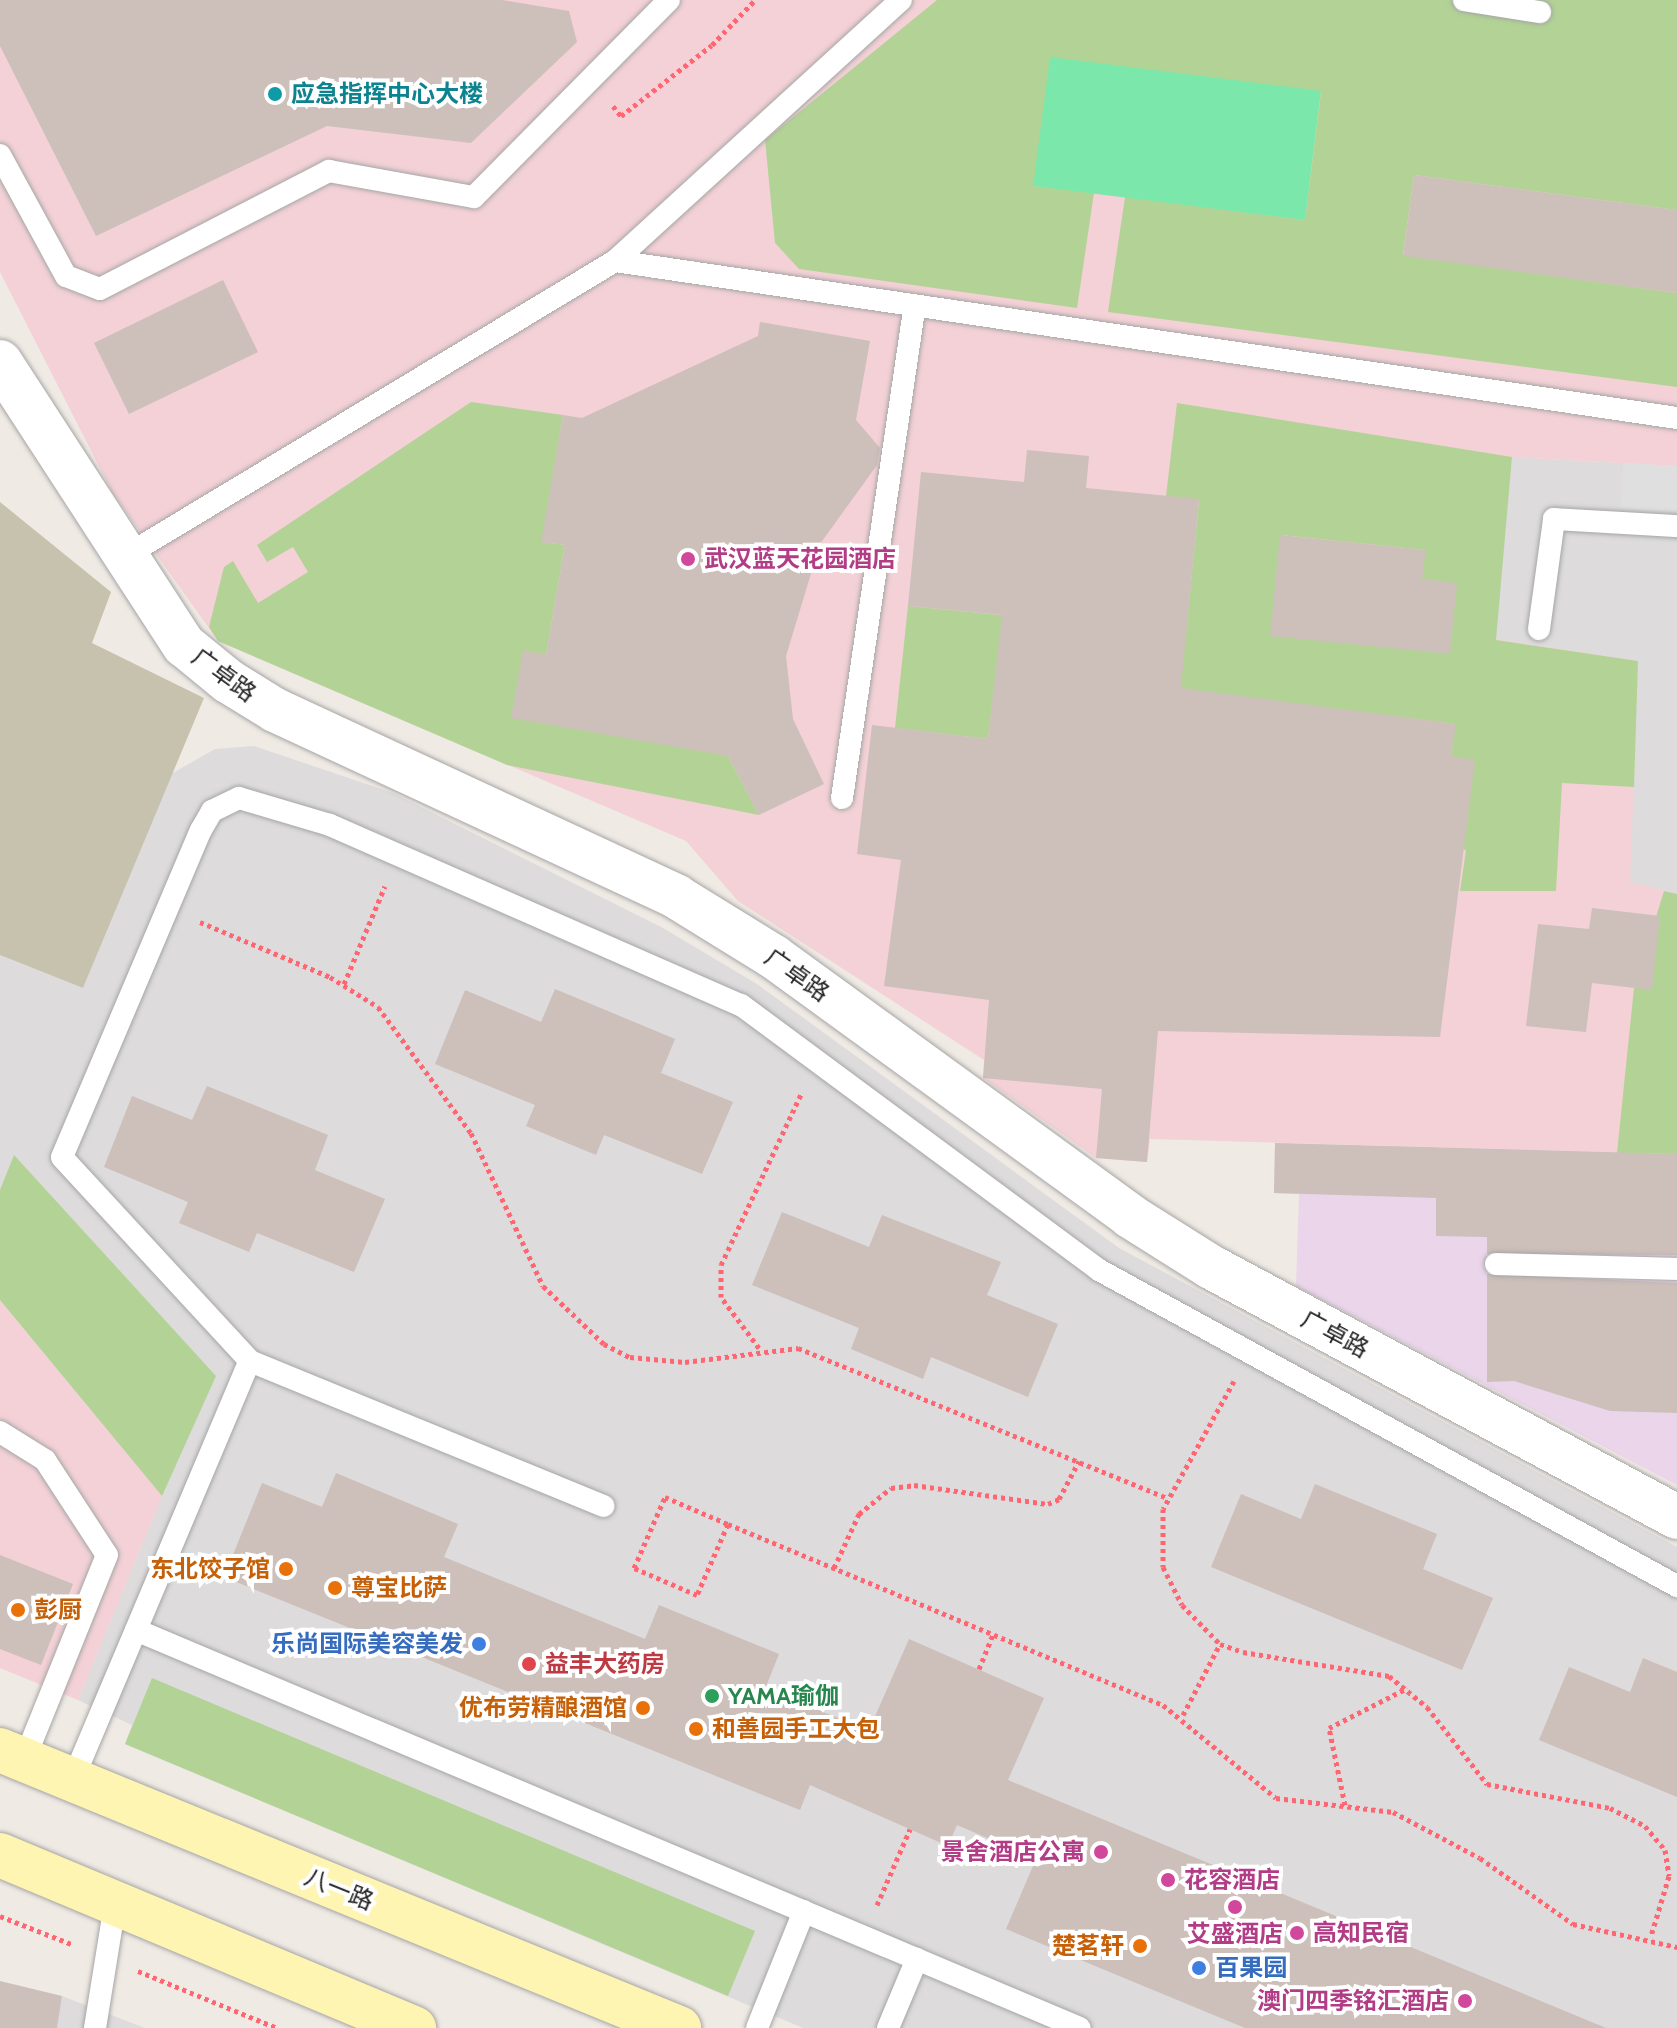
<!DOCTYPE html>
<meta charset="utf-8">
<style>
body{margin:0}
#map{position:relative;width:1677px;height:2028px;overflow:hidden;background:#f0eae4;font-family:Cabin,"Noto Sans SC",sans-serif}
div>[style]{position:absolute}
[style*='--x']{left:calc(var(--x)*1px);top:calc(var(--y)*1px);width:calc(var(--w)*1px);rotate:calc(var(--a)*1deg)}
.residential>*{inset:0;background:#dddbdc}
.commercial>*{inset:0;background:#f3d1d6}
.industrial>*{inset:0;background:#ead5ea}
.construction>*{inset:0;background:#c6c2ae}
.forest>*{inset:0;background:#b2d395}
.pitch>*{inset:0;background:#7be7aa}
.parking>*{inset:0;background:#dfdfdf}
.building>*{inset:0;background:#cdbfba}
.path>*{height:5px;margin-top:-2.5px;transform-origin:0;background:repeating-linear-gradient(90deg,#ff6672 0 4px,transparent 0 8px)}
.roads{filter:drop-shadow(0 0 2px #a6a6a6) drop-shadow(0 0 2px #a6a6a6)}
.lane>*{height:22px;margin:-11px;padding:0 11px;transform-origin:11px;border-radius:11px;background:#fff}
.street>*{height:44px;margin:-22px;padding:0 22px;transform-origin:22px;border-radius:22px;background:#fff}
.secondary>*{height:44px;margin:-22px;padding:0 22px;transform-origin:22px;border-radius:22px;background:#fff5b3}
.dots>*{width:22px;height:22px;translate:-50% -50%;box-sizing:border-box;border:4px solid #fff;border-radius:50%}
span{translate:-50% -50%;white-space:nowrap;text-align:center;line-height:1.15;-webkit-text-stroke:8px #fff;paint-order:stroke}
.culture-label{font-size:24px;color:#0d838f;font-weight:700}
.left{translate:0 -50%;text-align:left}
.hotel-label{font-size:24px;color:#b23c85;font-weight:700}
.right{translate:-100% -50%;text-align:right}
.street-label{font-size:24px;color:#1f1f1f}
.food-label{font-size:24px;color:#c56008;font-weight:700}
.shop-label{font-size:24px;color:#366cbe;font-weight:700}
.health-label{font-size:24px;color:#be3a42;font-weight:700}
.leisure-label{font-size:24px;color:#27864d;font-weight:700}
</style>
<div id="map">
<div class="residential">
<i style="clip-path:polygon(1512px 457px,1677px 466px,1677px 894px,1630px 882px,1495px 640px)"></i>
<i style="clip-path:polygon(254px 746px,393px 793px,663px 928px,757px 984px,1119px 1248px,1677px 1547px,1677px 2028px,803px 2028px,125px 1744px,132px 1725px,78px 1700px,162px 1496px,0 1300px,0 955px,83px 988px,171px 774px,215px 749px)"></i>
<i style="clip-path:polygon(62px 1996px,98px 2010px,145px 2028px,57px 2028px)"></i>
</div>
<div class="commercial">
<i style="clip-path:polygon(0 0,1677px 0,1677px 466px,1512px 457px,1495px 639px,1638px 661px,1630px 882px,1677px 894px,1677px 1154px,1150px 1139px,1147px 1162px,1096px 1158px,983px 1078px,984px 1060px,738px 901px,686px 841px,218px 641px,112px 492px,0 272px)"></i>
<i style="clip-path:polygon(0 1300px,162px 1496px,78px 1700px,0 1668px)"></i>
</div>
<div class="industrial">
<i style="clip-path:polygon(1275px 1143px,1677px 1154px,1677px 1485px,1296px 1286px,1299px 1194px,1274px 1193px)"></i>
</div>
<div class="construction">
<i style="clip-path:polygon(0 502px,111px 592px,92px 643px,204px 698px,83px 988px,0 955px)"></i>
</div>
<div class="forest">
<i style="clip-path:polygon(937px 0,1677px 0,1677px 210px,1414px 175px,1403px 255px,1677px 293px,1677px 387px,1108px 312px,1125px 197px,1305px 220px,1321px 92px,1034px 186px,1094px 193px,1077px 308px,799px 269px,775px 243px,765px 140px)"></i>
<i style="clip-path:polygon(471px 402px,563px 415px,542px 542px,565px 545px,546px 655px,524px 651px,728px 756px,759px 815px,507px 765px,218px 641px,209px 627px,224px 567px,233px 561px,258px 603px,308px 572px,293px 547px,267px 562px,257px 545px)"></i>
<i style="clip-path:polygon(evenodd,1177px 403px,1512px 457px,1496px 640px,1638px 661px,1634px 787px,1562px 783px,1556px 891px,1460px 891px,1466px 850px,1403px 841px,1451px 756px,1455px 724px,997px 666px,988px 739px,895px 728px,908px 606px,1186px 633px,1199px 500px,1166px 496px,1177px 403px,1281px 535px,1425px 550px,1422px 579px,1281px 535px)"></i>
<i style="clip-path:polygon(1664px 891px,1677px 894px,1677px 1154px,1617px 1153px,1634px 988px)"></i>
<i style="clip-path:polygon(14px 1155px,216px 1376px,162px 1496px,0 1300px,0 1190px)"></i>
<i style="clip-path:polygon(152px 1678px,755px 1931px,728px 1996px,125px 1744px)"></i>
</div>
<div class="pitch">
<i style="clip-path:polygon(1050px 57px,1321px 91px,1305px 220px,1033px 186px)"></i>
</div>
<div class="parking">
<i style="clip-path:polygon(1623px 463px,1677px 466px,1677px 511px,1620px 508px)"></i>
</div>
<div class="building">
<i style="clip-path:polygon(0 0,502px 0,569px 11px,577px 42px,471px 143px,327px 126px,96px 236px,0 46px)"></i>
<i style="clip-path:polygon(1414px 175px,1677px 210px,1677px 293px,1403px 256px)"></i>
<i style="clip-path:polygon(223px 280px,258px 352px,129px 414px,94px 343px)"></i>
<i style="clip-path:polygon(760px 322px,870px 341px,856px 420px,880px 448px,877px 465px,820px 544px,786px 656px,793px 719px,824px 784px,759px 815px,728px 756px,511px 718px,523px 650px,546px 655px,565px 545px,541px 542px,563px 415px,582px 418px,758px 336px)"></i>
<i style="clip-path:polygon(1027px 450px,1089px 456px,1086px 488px,1199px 499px,1181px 688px,1456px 724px,1451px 756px,1475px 760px,1440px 1037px,1158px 1031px,1147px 1162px,1096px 1158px,1102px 1089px,983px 1078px,989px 1000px,884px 986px,901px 860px,857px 854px,872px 725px,988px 739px,1002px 615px,908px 606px,921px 472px,1024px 482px)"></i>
<i style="clip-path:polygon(1280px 535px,1426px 550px,1422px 579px,1457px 583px,1450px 654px,1270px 636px)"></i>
<i style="clip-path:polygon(1592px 908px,1660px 916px,1652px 990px,1592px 983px,1586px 1032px,1526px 1026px,1538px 924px,1589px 929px)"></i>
<i style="clip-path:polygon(555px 989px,675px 1039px,661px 1073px,733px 1102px,702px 1174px,604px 1135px,596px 1155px,526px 1126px,535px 1105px,435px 1064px,465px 990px,541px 1022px)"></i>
<i style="clip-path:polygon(207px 1086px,328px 1135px,315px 1170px,385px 1199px,354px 1272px,257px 1233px,249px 1252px,179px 1223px,188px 1202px,104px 1167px,132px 1096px,192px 1120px)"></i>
<i style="clip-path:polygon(1275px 1143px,1677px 1154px,1677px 1255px,1487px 1254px,1487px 1237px,1436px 1236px,1436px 1198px,1274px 1193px)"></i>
<i style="clip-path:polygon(782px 1212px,869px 1247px,882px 1215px,1001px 1262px,987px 1295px,1058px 1324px,1028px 1397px,931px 1357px,923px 1379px,851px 1349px,859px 1328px,752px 1285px)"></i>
<i style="clip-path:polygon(1487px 1274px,1677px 1283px,1677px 1413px,1610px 1411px,1514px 1381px,1487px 1382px)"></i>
<i style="clip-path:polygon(336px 1473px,458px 1524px,444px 1557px,645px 1639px,659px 1605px,779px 1654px,765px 1689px,869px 1730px,909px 1639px,1044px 1698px,1008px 1780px,1606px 2028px,1245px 2028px,1006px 1929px,1036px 1859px,957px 1825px,948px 1846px,810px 1785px,800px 1810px,224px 1577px,262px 1483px,322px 1507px)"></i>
<i style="clip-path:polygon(1315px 1484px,1437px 1534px,1423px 1569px,1493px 1598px,1462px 1670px,1211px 1567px,1241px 1494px,1301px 1519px)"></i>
<i style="clip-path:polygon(0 1555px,73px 1584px,41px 1665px,0 1649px)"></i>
<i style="clip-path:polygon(1643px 1658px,1677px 1672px,1677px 1797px,1539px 1740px,1569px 1667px,1630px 1692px)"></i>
<i style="clip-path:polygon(0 1981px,62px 1996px,57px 2028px,0 2028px)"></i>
</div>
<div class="path">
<i style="--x:613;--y:106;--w:13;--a:51"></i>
<i style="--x:621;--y:116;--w:115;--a:-38"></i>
<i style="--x:712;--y:45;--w:62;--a:-46.3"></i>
<i style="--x:200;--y:922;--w:141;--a:22.9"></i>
<i style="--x:330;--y:977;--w:57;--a:32"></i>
<i style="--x:378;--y:1007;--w:157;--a:53.6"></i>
<i style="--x:471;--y:1133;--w:169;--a:64.8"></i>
<i style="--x:543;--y:1286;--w:84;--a:43.6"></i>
<i style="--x:604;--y:1344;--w:29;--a:27"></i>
<i style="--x:630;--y:1357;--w:55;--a:5.2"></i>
<i style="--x:685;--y:1362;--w:114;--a:-7.1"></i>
<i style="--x:798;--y:1348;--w:398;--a:22.1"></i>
<i style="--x:344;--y:984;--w:106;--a:-67.3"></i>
<i style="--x:759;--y:1348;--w:64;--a:-126.7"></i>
<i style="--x:721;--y:1297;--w:32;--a:-90"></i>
<i style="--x:721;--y:1265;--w:191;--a:-64.9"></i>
<i style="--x:1234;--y:1381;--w:146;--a:119"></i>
<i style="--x:1163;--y:1509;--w:58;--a:90"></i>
<i style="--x:1163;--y:1567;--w:42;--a:63.4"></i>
<i style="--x:1182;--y:1605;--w:54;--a:45.7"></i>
<i style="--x:1220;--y:1644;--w:24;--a:19"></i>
<i style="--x:1243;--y:1652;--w:148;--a:9.3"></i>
<i style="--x:1389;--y:1676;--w:49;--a:39.2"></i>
<i style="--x:1427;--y:1707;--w:98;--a:52.1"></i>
<i style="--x:1487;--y:1784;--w:125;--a:11"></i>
<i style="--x:1610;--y:1808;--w:39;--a:27"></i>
<i style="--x:1645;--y:1826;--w:31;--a:50"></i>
<i style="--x:1665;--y:1850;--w:26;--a:81"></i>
<i style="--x:1669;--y:1876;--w:63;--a:106.7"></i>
<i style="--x:665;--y:1497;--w:69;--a:23.2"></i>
<i style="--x:728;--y:1524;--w:77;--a:113.6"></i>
<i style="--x:697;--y:1595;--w:69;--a:-156.8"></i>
<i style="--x:634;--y:1568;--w:77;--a:-66.4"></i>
<i style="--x:728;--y:1524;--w:471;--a:22.6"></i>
<i style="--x:1163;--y:1705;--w:146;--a:39.5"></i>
<i style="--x:1276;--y:1798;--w:118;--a:6.8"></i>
<i style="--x:1393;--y:1812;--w:98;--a:27.9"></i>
<i style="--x:1480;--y:1858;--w:114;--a:35.4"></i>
<i style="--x:1573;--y:1924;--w:107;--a:12.5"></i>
<i style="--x:834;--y:1568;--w:60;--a:-65.2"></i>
<i style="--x:859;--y:1514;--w:41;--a:-39.1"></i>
<i style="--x:891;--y:1488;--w:23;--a:-7"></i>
<i style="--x:914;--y:1485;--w:135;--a:8.1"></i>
<i style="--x:1048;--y:1504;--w:12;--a:-24"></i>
<i style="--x:1059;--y:1499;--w:43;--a:-62.2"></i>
<i style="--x:979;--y:1669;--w:37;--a:-68"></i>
<i style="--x:1183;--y:1715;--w:80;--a:-62.5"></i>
<i style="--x:1345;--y:1805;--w:79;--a:-101.7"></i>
<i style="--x:1329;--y:1728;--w:88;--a:-27.1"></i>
<i style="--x:877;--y:1905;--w:83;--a:-66.5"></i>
<i style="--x:0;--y:1916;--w:79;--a:21.4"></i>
<i style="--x:138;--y:1971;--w:150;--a:22.3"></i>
</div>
<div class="roads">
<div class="lane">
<i style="--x:1464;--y:0;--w:77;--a:9"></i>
<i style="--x:0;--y:155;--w:138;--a:61.4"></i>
<i style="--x:66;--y:276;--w:36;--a:21"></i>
<i style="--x:100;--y:289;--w:258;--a:-27.3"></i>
<i style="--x:329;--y:171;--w:147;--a:10.2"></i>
<i style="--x:474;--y:197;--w:277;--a:-45.3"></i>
<i style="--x:615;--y:261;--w:1074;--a:8.41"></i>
<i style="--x:122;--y:558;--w:576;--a:-31.07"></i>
<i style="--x:615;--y:261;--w:387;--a:-42.4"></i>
<i style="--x:1539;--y:629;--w:111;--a:-82.2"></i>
<i style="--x:1554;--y:519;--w:123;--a:3.3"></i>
<i style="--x:842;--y:798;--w:498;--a:-81.6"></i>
<i style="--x:1496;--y:1264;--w:181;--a:1.6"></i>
<i style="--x:250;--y:1361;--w:382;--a:22.3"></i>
<i style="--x:0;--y:1432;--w:53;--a:31.9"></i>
<i style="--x:45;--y:1460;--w:113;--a:56.9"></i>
<i style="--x:107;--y:1555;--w:221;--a:112"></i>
<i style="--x:136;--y:1630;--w:1024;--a:22.86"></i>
<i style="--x:73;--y:1779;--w:454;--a:-67.1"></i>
<i style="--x:250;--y:1361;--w:277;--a:-132.7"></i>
<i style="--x:62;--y:1157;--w:355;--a:-67"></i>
<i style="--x:201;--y:830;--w:22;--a:-60"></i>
<i style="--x:212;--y:811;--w:30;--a:-26"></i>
<i style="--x:239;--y:798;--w:95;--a:16.5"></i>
<i style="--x:330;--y:825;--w:449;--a:23.7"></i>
<i style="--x:741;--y:1005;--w:445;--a:36.5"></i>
<i style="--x:1099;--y:1270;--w:659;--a:28.67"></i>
<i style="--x:95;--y:2028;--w:125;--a:-80.8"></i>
<i style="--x:757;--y:2028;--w:126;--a:-68.1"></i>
<i style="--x:888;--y:2028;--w:75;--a:-67.2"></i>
</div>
<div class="street">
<i style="--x:0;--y:362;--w:338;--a:57"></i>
<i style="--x:184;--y:645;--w:57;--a:39.3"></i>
<i style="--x:228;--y:681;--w:55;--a:31.7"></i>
<i style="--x:275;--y:710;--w:443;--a:24.9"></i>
<i style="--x:677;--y:897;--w:114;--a:31.7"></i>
<i style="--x:774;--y:957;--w:440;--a:36"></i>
<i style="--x:1130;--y:1216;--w:96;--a:32.2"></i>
<i style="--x:1211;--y:1267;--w:529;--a:28.21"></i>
</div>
<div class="secondary">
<i style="--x:0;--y:1750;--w:734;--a:22.27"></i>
<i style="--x:0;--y:1855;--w:449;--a:22.7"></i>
</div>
</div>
<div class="dots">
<i style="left:275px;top:94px;background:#0f9aa8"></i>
<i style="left:688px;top:559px;background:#d1479c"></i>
<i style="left:286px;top:1569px;background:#e8710a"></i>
<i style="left:335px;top:1588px;background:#e8710a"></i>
<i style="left:18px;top:1610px;background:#e8710a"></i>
<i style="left:479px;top:1644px;background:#3f7fe0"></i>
<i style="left:529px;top:1664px;background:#e0444e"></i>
<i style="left:712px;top:1696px;background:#2e9e5b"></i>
<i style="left:643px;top:1708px;background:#e8710a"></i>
<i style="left:696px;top:1729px;background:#e8710a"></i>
<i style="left:1101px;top:1852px;background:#d1479c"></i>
<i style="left:1168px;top:1880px;background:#d1479c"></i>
<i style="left:1235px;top:1907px;background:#d1479c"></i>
<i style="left:1297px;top:1933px;background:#d1479c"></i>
<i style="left:1140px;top:1946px;background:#e8710a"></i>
<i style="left:1199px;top:1968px;background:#3f7fe0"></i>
<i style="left:1465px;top:2001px;background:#d1479c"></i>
</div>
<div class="culture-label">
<span class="left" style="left:291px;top:94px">应急指挥中心大楼</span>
</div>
<div class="hotel-label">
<span class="left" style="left:704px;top:559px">武汉蓝天花园酒店</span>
<span class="right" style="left:1085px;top:1852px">景舍酒店公寓</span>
<span class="left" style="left:1184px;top:1880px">花容酒店</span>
<span class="left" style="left:1313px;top:1933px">高知民宿</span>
<span style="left:1235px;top:1934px">艾盛酒店</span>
<span class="right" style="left:1449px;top:2001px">澳门四季铭汇酒店</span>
</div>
<div class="street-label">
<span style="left:224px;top:675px;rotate:36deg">广卓路</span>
<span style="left:797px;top:975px;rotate:35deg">广卓路</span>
<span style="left:1335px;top:1334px;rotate:28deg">广卓路</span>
<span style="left:339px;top:1889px;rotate:22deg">八一路</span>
</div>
<div class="food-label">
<span class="right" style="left:270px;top:1569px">东北饺子馆</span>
<span class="left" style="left:351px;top:1588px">尊宝比萨</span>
<span class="left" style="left:34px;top:1610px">彭厨</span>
<span class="right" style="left:627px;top:1708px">优布劳精酿酒馆</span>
<span class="left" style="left:712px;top:1729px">和善园手工大包</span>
<span class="right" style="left:1124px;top:1946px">楚茗轩</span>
</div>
<div class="shop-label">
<span class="right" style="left:463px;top:1644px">乐尚国际美容美发</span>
<span class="left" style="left:1215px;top:1968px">百果园</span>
</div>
<div class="health-label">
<span class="left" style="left:545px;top:1664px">益丰大药房</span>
</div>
<div class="leisure-label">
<span class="left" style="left:728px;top:1696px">YAMA瑜伽</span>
</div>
</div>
